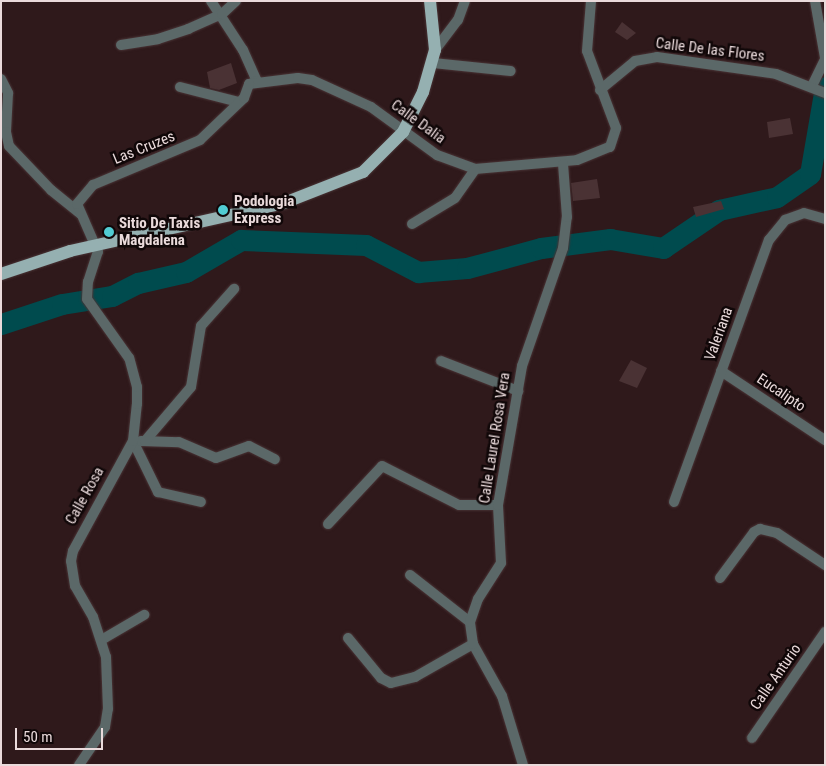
<!DOCTYPE html>
<style>
body{margin:0}
#map{position:relative;width:826px;height:766px;overflow:hidden;background:#2f191b;font-family:"Roboto Condensed",sans-serif}
div>[style]{position:absolute}
[style*='--x']{left:calc(var(--x)*1px);top:calc(var(--y)*1px);width:calc(var(--w)*1px);rotate:calc(var(--a)*1deg)}
.river>*{height:21px;margin:-10.5px;padding:0 10.5px;transform-origin:10.5px;border-radius:10.5px;background:#004b4e}
.building>*{inset:0;background:#4a3234}
.roads{filter:drop-shadow(0 0 1px #493436) drop-shadow(0 0 1px #493436)}
.street>*{height:10px;margin:-5px;padding:0 5px;transform-origin:5px;border-radius:5px;background:#5b6868}
.primary>*{height:12px;margin:-6px;padding:0 6px;transform-origin:6px;border-radius:6px;background:#95b0b1}
.dots>*{width:14px;height:14px;translate:-50% -50%;box-sizing:border-box;border:2px solid #100708;border-radius:50%}
span{translate:-50% -50%;white-space:nowrap;text-align:center;line-height:1.15;-webkit-text-stroke:5px #100708;paint-order:stroke}
.street-label{font-size:15px;color:#eadadb}
.poi-label{font-size:15px;color:#eadadb;font-weight:700}
.left{translate:0 -50%;text-align:left}
.frame{position:absolute;inset:0;border:2px solid #eadadb;pointer-events:none}
.scale{position:absolute;left:15px;top:728px;width:88px;height:22px;box-sizing:border-box;border:2px solid #eadadb;border-top:0;padding-left:6px;font-size:15px;line-height:18px;white-space:nowrap;color:#eadadb;-webkit-text-stroke:4px #100708;paint-order:stroke}
</style>
<div id="map">
<div class="river">
<i style="--x:1;--y:324;--w:64;--a:-18.2"></i>
<i style="--x:62;--y:304;--w:51;--a:-9.1"></i>
<i style="--x:112;--y:296;--w:29;--a:-27"></i>
<i style="--x:138;--y:283;--w:49;--a:-12.9"></i>
<i style="--x:186;--y:272;--w:64;--a:-30.2"></i>
<i style="--x:241;--y:240;--w:125;--a:2.3"></i>
<i style="--x:366;--y:245;--w:59;--a:27.4"></i>
<i style="--x:418;--y:272;--w:49;--a:-4.7"></i>
<i style="--x:467;--y:268;--w:77;--a:-15.1"></i>
<i style="--x:541;--y:248;--w:70;--a:-7.4"></i>
<i style="--x:610;--y:239;--w:54;--a:9.6"></i>
<i style="--x:663;--y:248;--w:68;--a:-34.2"></i>
<i style="--x:719;--y:210;--w:59;--a:-12.6"></i>
<i style="--x:777;--y:197;--w:40;--a:-34.9"></i>
<i style="--x:810;--y:174;--w:88;--a:-80.2"></i>
</div>
<div class="building">
<i style="clip-path:polygon(622px 22px,636px 33px,627px 40px,615px 32px)"></i>
<i style="clip-path:polygon(231px 63px,237px 83px,219px 90px,210px 88px,207px 72px)"></i>
<i style="clip-path:polygon(790px 118px,793px 134px,769px 138px,767px 122px)"></i>
<i style="clip-path:polygon(597px 179px,600px 198px,573px 201px,571px 183px)"></i>
<i style="clip-path:polygon(721px 201px,724px 209px,696px 217px,693px 207px)"></i>
<i style="clip-path:polygon(631px 360px,647px 368px,637px 388px,619px 381px)"></i>
</div>
<div class="roads">
<div class="street">
<i style="--x:211;--y:1;--w:59;--a:56.9"></i>
<i style="--x:243;--y:50;--w:34;--a:66"></i>
<i style="--x:257;--y:81;--w:8;--a:157"></i>
<i style="--x:815;--y:1;--w:58;--a:80"></i>
<i style="--x:121;--y:45;--w:37;--a:-9"></i>
<i style="--x:158;--y:39;--w:32;--a:-18"></i>
<i style="--x:188;--y:29;--w:37;--a:-24"></i>
<i style="--x:222;--y:14;--w:19;--a:-43"></i>
<i style="--x:435;--y:50;--w:38;--a:-53"></i>
<i style="--x:458;--y:20;--w:20;--a:-70"></i>
<i style="--x:433;--y:63;--w:78;--a:5.9"></i>
<i style="--x:1;--y:79;--w:16;--a:63"></i>
<i style="--x:8;--y:93;--w:39;--a:93"></i>
<i style="--x:6;--y:132;--w:14;--a:78"></i>
<i style="--x:9;--y:146;--w:61;--a:46.3"></i>
<i style="--x:51;--y:190;--w:38;--a:39"></i>
<i style="--x:249;--y:84;--w:49;--a:-7"></i>
<i style="--x:298;--y:78;--w:14;--a:8"></i>
<i style="--x:312;--y:80;--w:65;--a:24.6"></i>
<i style="--x:371;--y:107;--w:82;--a:36"></i>
<i style="--x:437;--y:155;--w:40;--a:20.2"></i>
<i style="--x:475;--y:169;--w:102;--a:-5"></i>
<i style="--x:577;--y:160;--w:35;--a:-22"></i>
<i style="--x:610;--y:147;--w:20;--a:-72"></i>
<i style="--x:616;--y:128;--w:82;--a:-110.6"></i>
<i style="--x:587;--y:51;--w:50;--a:-85.4"></i>
<i style="--x:812;--y:86;--w:30;--a:-64"></i>
<i style="--x:180;--y:87;--w:61;--a:14.3"></i>
<i style="--x:600;--y:90;--w:45;--a:-39.6"></i>
<i style="--x:635;--y:61;--w:22;--a:-10"></i>
<i style="--x:657;--y:57;--w:120;--a:8.1"></i>
<i style="--x:776;--y:74;--w:53;--a:21.2"></i>
<i style="--x:412;--y:224;--w:50;--a:-31.2"></i>
<i style="--x:455;--y:198;--w:35;--a:-55"></i>
<i style="--x:441;--y:361;--w:83;--a:21.3"></i>
<i style="--x:721;--y:371;--w:125;--a:33.6"></i>
<i style="--x:133;--y:441;--w:57;--a:63.9"></i>
<i style="--x:158;--y:492;--w:44;--a:13.1"></i>
<i style="--x:141;--y:441;--w:38;--a:2"></i>
<i style="--x:179;--y:442;--w:40;--a:23.4"></i>
<i style="--x:216;--y:458;--w:35;--a:-20"></i>
<i style="--x:249;--y:446;--w:29;--a:27"></i>
<i style="--x:145;--y:441;--w:71;--a:-49.6"></i>
<i style="--x:191;--y:387;--w:62;--a:-80.7"></i>
<i style="--x:201;--y:326;--w:50;--a:-48.3"></i>
<i style="--x:674;--y:502;--w:279;--a:-70.1"></i>
<i style="--x:769;--y:240;--w:26;--a:-51"></i>
<i style="--x:785;--y:220;--w:20;--a:-20"></i>
<i style="--x:804;--y:213;--w:22;--a:16"></i>
<i style="--x:328;--y:524;--w:79;--a:-47"></i>
<i style="--x:382;--y:466;--w:86;--a:26.9"></i>
<i style="--x:459;--y:505;--w:39;--a:0"></i>
<i style="--x:410;--y:575;--w:76;--a:38.1"></i>
<i style="--x:720;--y:578;--w:57;--a:-53.5"></i>
<i style="--x:754;--y:532;--w:7;--a:-27"></i>
<i style="--x:760;--y:529;--w:17;--a:13"></i>
<i style="--x:777;--y:533;--w:58;--a:33.7"></i>
<i style="--x:348;--y:638;--w:52;--a:50.5"></i>
<i style="--x:381;--y:678;--w:11;--a:27"></i>
<i style="--x:391;--y:683;--w:25;--a:-14"></i>
<i style="--x:415;--y:677;--w:67;--a:-29.6"></i>
<i style="--x:103;--y:639;--w:48;--a:-30.3"></i>
<i style="--x:752;--y:738;--w:129;--a:-55.4"></i>
<i style="--x:79;--y:765;--w:46;--a:-55.6"></i>
<i style="--x:105;--y:727;--w:18;--a:-81"></i>
<i style="--x:108;--y:709;--w:52;--a:-92.2"></i>
<i style="--x:106;--y:657;--w:42;--a:-108"></i>
<i style="--x:93;--y:617;--w:36;--a:-120"></i>
<i style="--x:75;--y:586;--w:25;--a:-99"></i>
<i style="--x:71;--y:561;--w:10;--a:-79"></i>
<i style="--x:73;--y:551;--w:125;--a:-61.4"></i>
<i style="--x:133;--y:441;--w:37;--a:-84"></i>
<i style="--x:137;--y:404;--w:17;--a:-90"></i>
<i style="--x:137;--y:387;--w:30;--a:-105"></i>
<i style="--x:129;--y:358;--w:72;--a:-125.4"></i>
<i style="--x:87;--y:299;--w:17;--a:-87"></i>
<i style="--x:88;--y:282;--w:32;--a:-72"></i>
<i style="--x:98;--y:252;--w:52;--a:-113.6"></i>
<i style="--x:77;--y:204;--w:25;--a:-50"></i>
<i style="--x:93;--y:185;--w:116;--a:-22.8"></i>
<i style="--x:200;--y:140;--w:61;--a:-43.7"></i>
<i style="--x:244;--y:98;--w:15;--a:-70"></i>
<i style="--x:523;--y:765;--w:72;--a:-106.9"></i>
<i style="--x:502;--y:696;--w:60;--a:-119.1"></i>
<i style="--x:473;--y:644;--w:22;--a:-98"></i>
<i style="--x:470;--y:622;--w:24;--a:-71"></i>
<i style="--x:478;--y:599;--w:43;--a:-57.4"></i>
<i style="--x:501;--y:563;--w:58;--a:-93"></i>
<i style="--x:498;--y:505;--w:141;--a:-80.2"></i>
<i style="--x:522;--y:366;--w:125;--a:-70.8"></i>
<i style="--x:563;--y:248;--w:31;--a:-83"></i>
<i style="--x:567;--y:217;--w:53;--a:-94.3"></i>
</div>
<div class="primary">
<i style="--x:1;--y:274;--w:73;--a:-18.4"></i>
<i style="--x:70;--y:251;--w:219;--a:-12.6"></i>
<i style="--x:284;--y:203;--w:85;--a:-21.4"></i>
<i style="--x:363;--y:172;--w:57;--a:-45"></i>
<i style="--x:403;--y:132;--w:45;--a:-63.4"></i>
<i style="--x:423;--y:92;--w:44;--a:-74.1"></i>
<i style="--x:435;--y:50;--w:49;--a:-95.8"></i>
</div>
</div>
<div class="dots">
<i style="left:223px;top:210px;background:#51ccd3"></i>
<i style="left:109px;top:232px;background:#51ccd3"></i>
</div>
<div class="street-label">
<span style="left:710px;top:50px;rotate:7deg">Calle De las Flores</span>
<span style="left:418px;top:122px;rotate:36deg">Calle Dalia</span>
<span style="left:144px;top:148px;rotate:-22deg">Las Cruzes</span>
<span style="left:719px;top:334px;rotate:-70deg">Valeriana</span>
<span style="left:781px;top:393px;rotate:34deg">Eucalipto</span>
<span style="left:495px;top:438px;rotate:-81deg">Calle Laurel Rosa Vera</span>
<span style="left:85px;top:496px;rotate:-61deg">Calle Rosa</span>
<span style="left:776px;top:677px;rotate:-55deg">Calle Anturio</span>
</div>
<div class="poi-label">
<span class="left" style="left:234px;top:210px">Podologia<br>Express</span>
<span class="left" style="left:119px;top:232px">Sitio De Taxis<br>Magdalena</span>
</div>
<div class="frame"></div>
<div class="scale">50 m</div>
</div>
